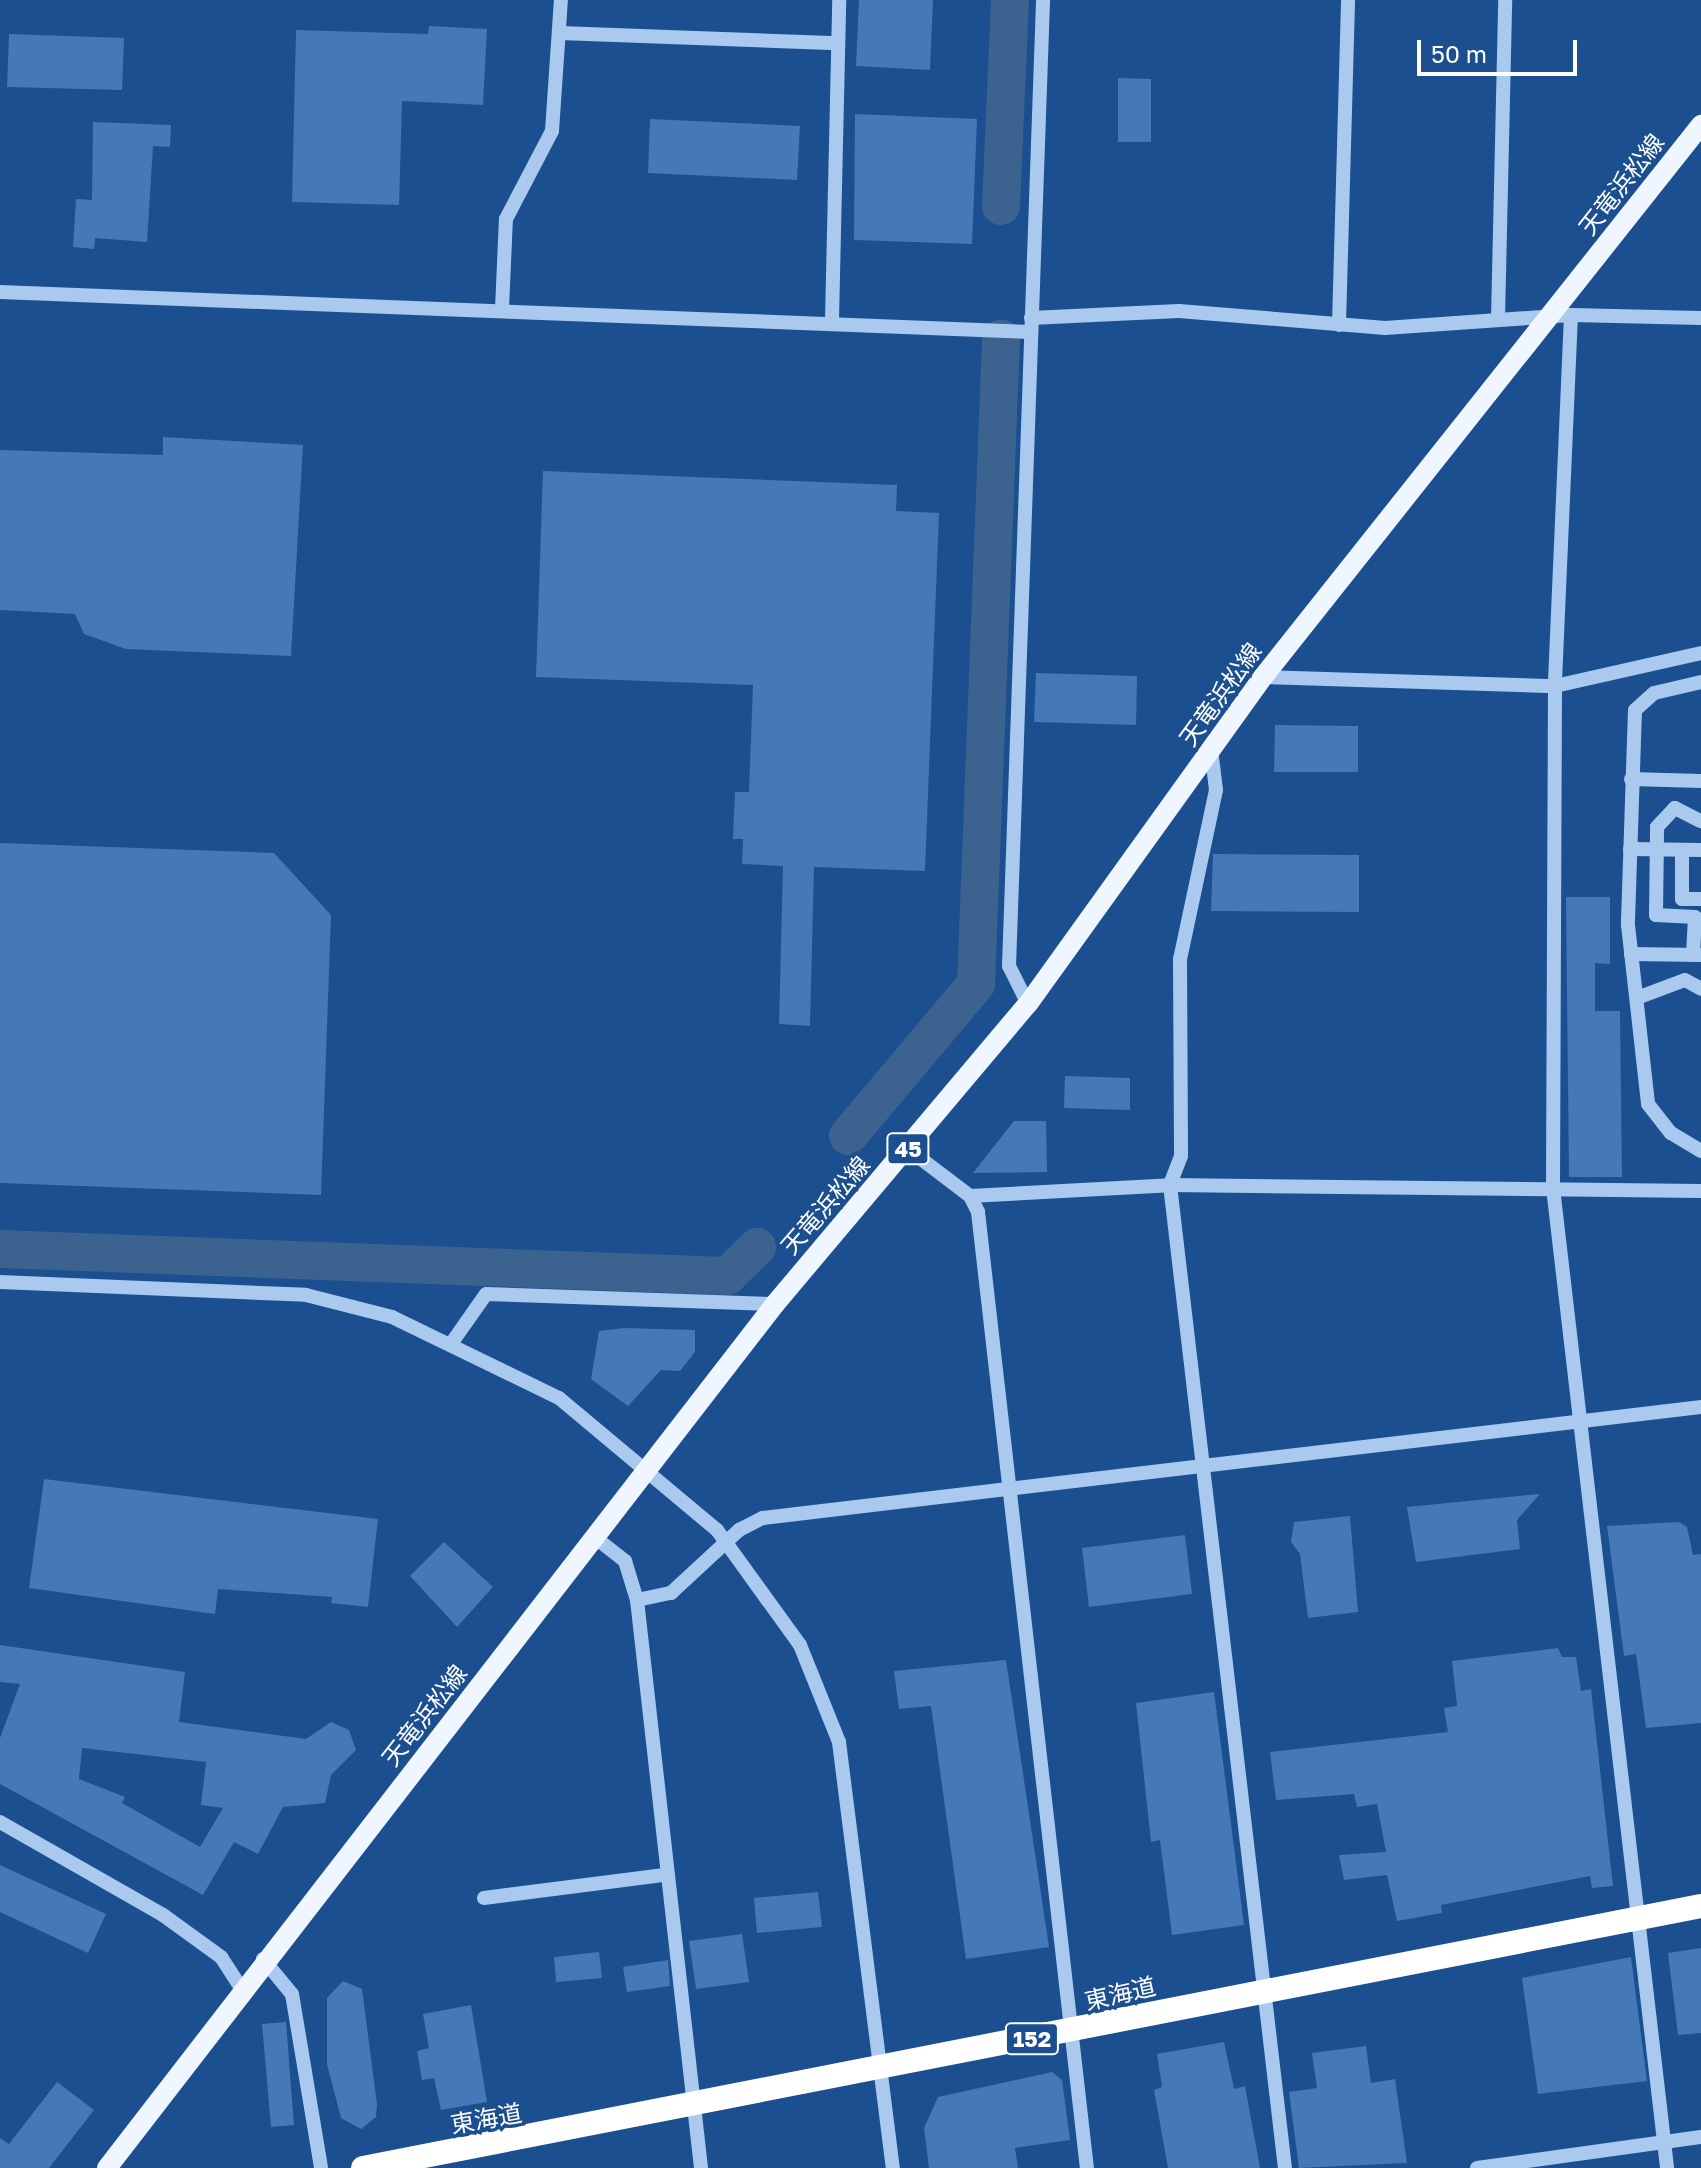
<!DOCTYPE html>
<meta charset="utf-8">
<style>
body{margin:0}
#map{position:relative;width:1701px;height:2168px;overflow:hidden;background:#1b4f8f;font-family:"Golos Text","Noto Sans JP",sans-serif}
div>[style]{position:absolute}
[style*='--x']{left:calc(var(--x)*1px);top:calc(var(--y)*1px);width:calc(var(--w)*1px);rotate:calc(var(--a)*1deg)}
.river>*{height:38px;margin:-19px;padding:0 19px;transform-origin:19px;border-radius:19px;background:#3c6290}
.building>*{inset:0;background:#4478b7}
.minor>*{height:14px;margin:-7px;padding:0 7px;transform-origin:7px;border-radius:7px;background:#a9c9ee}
.major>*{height:20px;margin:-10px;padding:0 10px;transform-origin:10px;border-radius:10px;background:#f0f6ff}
.highway>*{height:24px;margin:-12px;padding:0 12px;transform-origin:12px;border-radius:12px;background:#fff}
span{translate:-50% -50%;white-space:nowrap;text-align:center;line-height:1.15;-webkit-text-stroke:7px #1b4f8f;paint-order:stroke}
.shield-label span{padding:2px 6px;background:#1b4f8f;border:2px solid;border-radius:6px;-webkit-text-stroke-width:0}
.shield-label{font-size:22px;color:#fff;font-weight:700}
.street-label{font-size:24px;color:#fff}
.scale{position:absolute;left:1417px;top:40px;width:160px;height:36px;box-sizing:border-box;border:4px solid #fff;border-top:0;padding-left:10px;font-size:24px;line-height:28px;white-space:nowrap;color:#fff;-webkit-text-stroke:6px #1b4f8f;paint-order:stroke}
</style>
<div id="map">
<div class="river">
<i style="--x:1001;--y:206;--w:206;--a:-87.5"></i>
<i style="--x:848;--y:1136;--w:199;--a:-49.9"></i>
<i style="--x:976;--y:984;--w:646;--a:-87.78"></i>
<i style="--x:0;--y:1249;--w:728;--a:2.13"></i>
<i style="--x:727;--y:1276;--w:42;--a:-44"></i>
</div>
<div class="building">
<i style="clip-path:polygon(859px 0,933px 0,930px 70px,856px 66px)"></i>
<i style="clip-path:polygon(429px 26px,487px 29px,483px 105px,402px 101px,399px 205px,292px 202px,296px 30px,428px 34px)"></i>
<i style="clip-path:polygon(9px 34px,124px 38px,122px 90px,7px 87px)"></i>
<i style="clip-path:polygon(1118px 78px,1151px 79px,1151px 142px,1118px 142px)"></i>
<i style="clip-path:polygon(855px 114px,977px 119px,972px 244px,854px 240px)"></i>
<i style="clip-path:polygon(650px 119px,800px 126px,797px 180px,648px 173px)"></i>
<i style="clip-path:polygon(93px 122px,171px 125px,170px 147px,153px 146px,147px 242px,95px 238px,94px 249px,73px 247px,76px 199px,92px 200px)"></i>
<i style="clip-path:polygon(163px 437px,303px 445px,291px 656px,126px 649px,84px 634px,75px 614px,0 610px,0 450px,163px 455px)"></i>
<i style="clip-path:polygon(543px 471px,897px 485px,896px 511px,939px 513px,925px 871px,814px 867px,810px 1026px,779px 1024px,783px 866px,742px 864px,743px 839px,733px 839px,735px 792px,749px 792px,753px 685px,536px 677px)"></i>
<i style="clip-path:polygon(1036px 673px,1137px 676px,1136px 725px,1034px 722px)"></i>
<i style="clip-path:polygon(1275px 725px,1358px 726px,1358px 772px,1274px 772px)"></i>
<i style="clip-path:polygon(0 843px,274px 853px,331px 915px,321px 1195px,0 1183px)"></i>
<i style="clip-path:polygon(1213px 854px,1359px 855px,1359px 912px,1211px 911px)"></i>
<i style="clip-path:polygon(1566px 897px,1610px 897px,1610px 964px,1595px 963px,1595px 1011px,1620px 1011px,1622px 1177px,1569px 1177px)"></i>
<i style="clip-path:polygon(1065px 1076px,1130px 1078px,1130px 1110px,1064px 1108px)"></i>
<i style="clip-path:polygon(1014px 1121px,1046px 1121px,1047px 1172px,973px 1173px)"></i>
<i style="clip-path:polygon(624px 1328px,695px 1330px,695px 1352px,680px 1371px,661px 1370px,628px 1406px,591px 1379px,599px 1331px)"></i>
<i style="clip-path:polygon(44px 1479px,378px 1519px,368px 1607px,331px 1603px,332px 1597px,218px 1589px,215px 1614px,29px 1588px)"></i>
<i style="clip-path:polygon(1540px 1494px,1517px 1520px,1520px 1549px,1416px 1562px,1407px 1507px)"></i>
<i style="clip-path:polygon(1350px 1516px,1358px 1612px,1308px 1618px,1300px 1554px,1291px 1542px,1294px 1522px)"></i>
<i style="clip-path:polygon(1679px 1522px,1687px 1527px,1693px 1555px,1701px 1554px,1701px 1723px,1646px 1728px,1636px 1654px,1624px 1656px,1607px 1526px)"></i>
<i style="clip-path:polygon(1185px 1535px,1192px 1594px,1089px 1607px,1082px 1548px)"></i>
<i style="clip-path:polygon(444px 1542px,493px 1587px,457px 1627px,410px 1576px)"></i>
<i style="clip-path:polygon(evenodd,0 1645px,185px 1672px,179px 1722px,306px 1739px,331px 1722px,349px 1730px,356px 1750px,331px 1775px,325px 1803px,283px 1807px,258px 1854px,234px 1842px,203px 1895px,0 1784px,0 1738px,20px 1684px,0 1682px,0 1645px,82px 1748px,206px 1762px,201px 1805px,223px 1808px,200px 1847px,122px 1803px,125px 1797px,79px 1779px,82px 1748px)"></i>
<i style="clip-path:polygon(1558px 1648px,1562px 1657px,1576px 1657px,1581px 1691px,1591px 1689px,1613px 1886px,1592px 1888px,1590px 1876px,1441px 1905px,1442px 1913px,1397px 1921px,1387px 1875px,1344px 1880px,1339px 1855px,1386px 1852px,1377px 1804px,1357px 1807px,1354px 1794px,1276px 1800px,1270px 1752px,1448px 1732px,1444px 1708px,1457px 1706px,1452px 1661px)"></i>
<i style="clip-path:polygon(1006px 1660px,1049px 1947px,966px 1959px,931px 1706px,899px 1709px,894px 1671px)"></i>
<i style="clip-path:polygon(1214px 1692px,1244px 1925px,1172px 1935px,1160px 1840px,1151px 1842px,1136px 1703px)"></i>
<i style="clip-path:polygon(0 1865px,106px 1914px,88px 1953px,0 1912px)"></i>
<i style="clip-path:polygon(818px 1892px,822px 1927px,757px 1933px,754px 1898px)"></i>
<i style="clip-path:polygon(742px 1934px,749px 1982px,696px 1989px,689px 1941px)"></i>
<i style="clip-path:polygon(1701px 1948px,1701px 2033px,1678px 2035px,1668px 1953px)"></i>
<i style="clip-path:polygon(599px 1952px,602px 1978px,556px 1982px,554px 1957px)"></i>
<i style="clip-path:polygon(1631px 1957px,1647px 2081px,1538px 2094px,1522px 1978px)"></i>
<i style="clip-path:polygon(668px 1960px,670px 1986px,627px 1992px,623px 1967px)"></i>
<i style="clip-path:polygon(343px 1981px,362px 1989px,377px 2104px,376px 2117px,361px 2129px,341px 2118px,327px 2064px,327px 1998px)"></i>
<i style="clip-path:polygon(471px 2005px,487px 2102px,441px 2110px,434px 2078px,422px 2080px,417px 2051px,429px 2048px,423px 2014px)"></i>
<i style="clip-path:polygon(286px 2022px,294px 2125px,271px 2127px,262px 2024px)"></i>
<i style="clip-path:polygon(1224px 2042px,1234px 2089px,1245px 2086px,1260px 2168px,1168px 2168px,1154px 2090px,1162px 2087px,1157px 2054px)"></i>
<i style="clip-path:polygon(1366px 2046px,1371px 2083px,1395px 2079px,1407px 2163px,1299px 2168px,1289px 2092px,1317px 2088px,1312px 2053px)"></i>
<i style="clip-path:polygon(1052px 2072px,1062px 2080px,1070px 2140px,1015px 2148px,1018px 2168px,929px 2168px,924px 2128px,938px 2097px)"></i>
<i style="clip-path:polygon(57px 2082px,94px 2110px,49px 2168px,0 2168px,0 2138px,9px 2144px)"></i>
</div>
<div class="minor">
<i style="--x:560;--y:33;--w:277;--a:2.1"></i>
<i style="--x:0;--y:292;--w:1032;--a:2.22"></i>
<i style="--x:502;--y:309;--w:90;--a:-87.5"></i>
<i style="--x:506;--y:219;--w:99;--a:-62.4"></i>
<i style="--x:552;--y:131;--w:131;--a:-86.1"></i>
<i style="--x:1571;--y:315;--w:371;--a:92.5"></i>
<i style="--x:1555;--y:686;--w:502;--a:90.23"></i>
<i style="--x:1553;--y:1188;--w:987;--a:83.36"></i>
<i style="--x:1031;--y:318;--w:148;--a:-2.7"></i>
<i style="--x:1179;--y:311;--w:207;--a:4.7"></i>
<i style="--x:1385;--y:328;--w:186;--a:-4"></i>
<i style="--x:1571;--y:315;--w:130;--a:1.3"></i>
<i style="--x:1498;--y:319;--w:319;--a:-88.7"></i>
<i style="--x:832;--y:320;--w:320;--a:-88.7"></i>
<i style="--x:1339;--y:325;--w:325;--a:-88.4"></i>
<i style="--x:1263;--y:677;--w:292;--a:1.8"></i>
<i style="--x:1555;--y:686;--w:150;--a:-12.7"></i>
<i style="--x:1701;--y:682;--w:48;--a:166.8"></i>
<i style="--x:1654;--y:693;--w:25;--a:138"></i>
<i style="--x:1635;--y:710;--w:215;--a:91.9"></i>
<i style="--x:1628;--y:925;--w:180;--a:83.6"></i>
<i style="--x:1648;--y:1104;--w:37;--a:52"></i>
<i style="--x:1671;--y:1133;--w:35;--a:31"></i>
<i style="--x:1211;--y:749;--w:41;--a:83"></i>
<i style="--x:1216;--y:790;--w:173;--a:102"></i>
<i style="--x:1180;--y:959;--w:197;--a:89.7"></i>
<i style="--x:1181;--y:1156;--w:31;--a:111"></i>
<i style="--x:1170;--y:1185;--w:990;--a:83.33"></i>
<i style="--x:1631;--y:779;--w:70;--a:1.6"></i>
<i style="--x:1630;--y:849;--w:71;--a:0.8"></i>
<i style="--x:1682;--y:850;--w:49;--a:90"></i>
<i style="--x:1682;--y:899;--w:19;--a:0"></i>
<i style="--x:1631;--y:954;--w:70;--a:0.8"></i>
<i style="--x:1693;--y:955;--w:38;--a:-87"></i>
<i style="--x:1695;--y:917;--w:39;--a:-177"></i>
<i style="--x:1656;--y:915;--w:88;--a:-89.3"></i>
<i style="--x:1657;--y:827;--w:26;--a:-47"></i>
<i style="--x:1675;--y:808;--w:29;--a:27"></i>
<i style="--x:1637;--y:998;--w:51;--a:-20.6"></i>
<i style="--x:1685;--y:980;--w:18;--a:29"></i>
<i style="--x:1028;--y:1004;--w:42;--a:-116.6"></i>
<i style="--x:1009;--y:966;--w:967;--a:-87.98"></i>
<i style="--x:908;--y:1149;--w:78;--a:37.2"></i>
<i style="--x:970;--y:1196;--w:200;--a:-3.1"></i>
<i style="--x:1170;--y:1185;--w:531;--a:0.65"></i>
<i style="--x:970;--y:1196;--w:18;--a:63"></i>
<i style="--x:978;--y:1212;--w:962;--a:83.5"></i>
<i style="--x:0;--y:1282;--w:306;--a:2.4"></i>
<i style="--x:306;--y:1295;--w:89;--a:14.3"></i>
<i style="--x:392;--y:1317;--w:186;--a:25.9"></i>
<i style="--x:559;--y:1398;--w:206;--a:39.9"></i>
<i style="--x:717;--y:1530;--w:142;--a:54.2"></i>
<i style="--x:800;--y:1645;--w:105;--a:68.1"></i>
<i style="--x:839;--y:1742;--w:429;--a:82.8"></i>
<i style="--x:453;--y:1341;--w:57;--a:-54.9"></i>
<i style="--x:486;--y:1294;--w:289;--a:2"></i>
<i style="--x:597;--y:1539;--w:36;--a:38"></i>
<i style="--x:625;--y:1561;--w:41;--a:72.9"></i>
<i style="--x:637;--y:1600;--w:572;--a:83.57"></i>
<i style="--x:637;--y:1600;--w:35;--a:-12"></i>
<i style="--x:671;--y:1593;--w:93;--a:-42.8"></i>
<i style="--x:739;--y:1530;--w:27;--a:-27"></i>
<i style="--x:763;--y:1518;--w:945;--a:-6.75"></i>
<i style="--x:0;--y:1822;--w:188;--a:29.7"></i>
<i style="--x:163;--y:1915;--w:72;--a:35.9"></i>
<i style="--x:221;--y:1957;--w:38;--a:57"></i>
<i style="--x:484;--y:1898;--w:180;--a:-7.3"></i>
<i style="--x:263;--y:1959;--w:45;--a:50.4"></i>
<i style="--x:292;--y:1994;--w:176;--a:80.5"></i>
<i style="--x:1477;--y:2168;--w:226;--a:-7.9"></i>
</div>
<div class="major">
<i style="--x:107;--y:2168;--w:1092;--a:-52.29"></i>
<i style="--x:775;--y:1304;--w:392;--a:-49.9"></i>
<i style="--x:1028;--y:1004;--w:403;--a:-54.3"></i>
<i style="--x:1263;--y:677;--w:705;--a:-51.57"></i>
</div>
<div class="highway">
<i style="--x:363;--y:2168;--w:1363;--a:-11.08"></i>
</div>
<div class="shield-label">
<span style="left:908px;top:1149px">45</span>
<span style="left:1032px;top:2039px">152</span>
</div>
<div class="street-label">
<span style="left:1621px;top:184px;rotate:-52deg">天竜浜松線</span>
<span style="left:1220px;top:694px;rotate:-54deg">天竜浜松線</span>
<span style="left:825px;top:1205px;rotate:-49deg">天竜浜松線</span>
<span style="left:424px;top:1715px;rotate:-52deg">天竜浜松線</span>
<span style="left:1120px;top:1993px;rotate:-13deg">東海道</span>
<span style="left:486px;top:2118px;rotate:-10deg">東海道</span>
</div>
<div class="scale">50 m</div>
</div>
